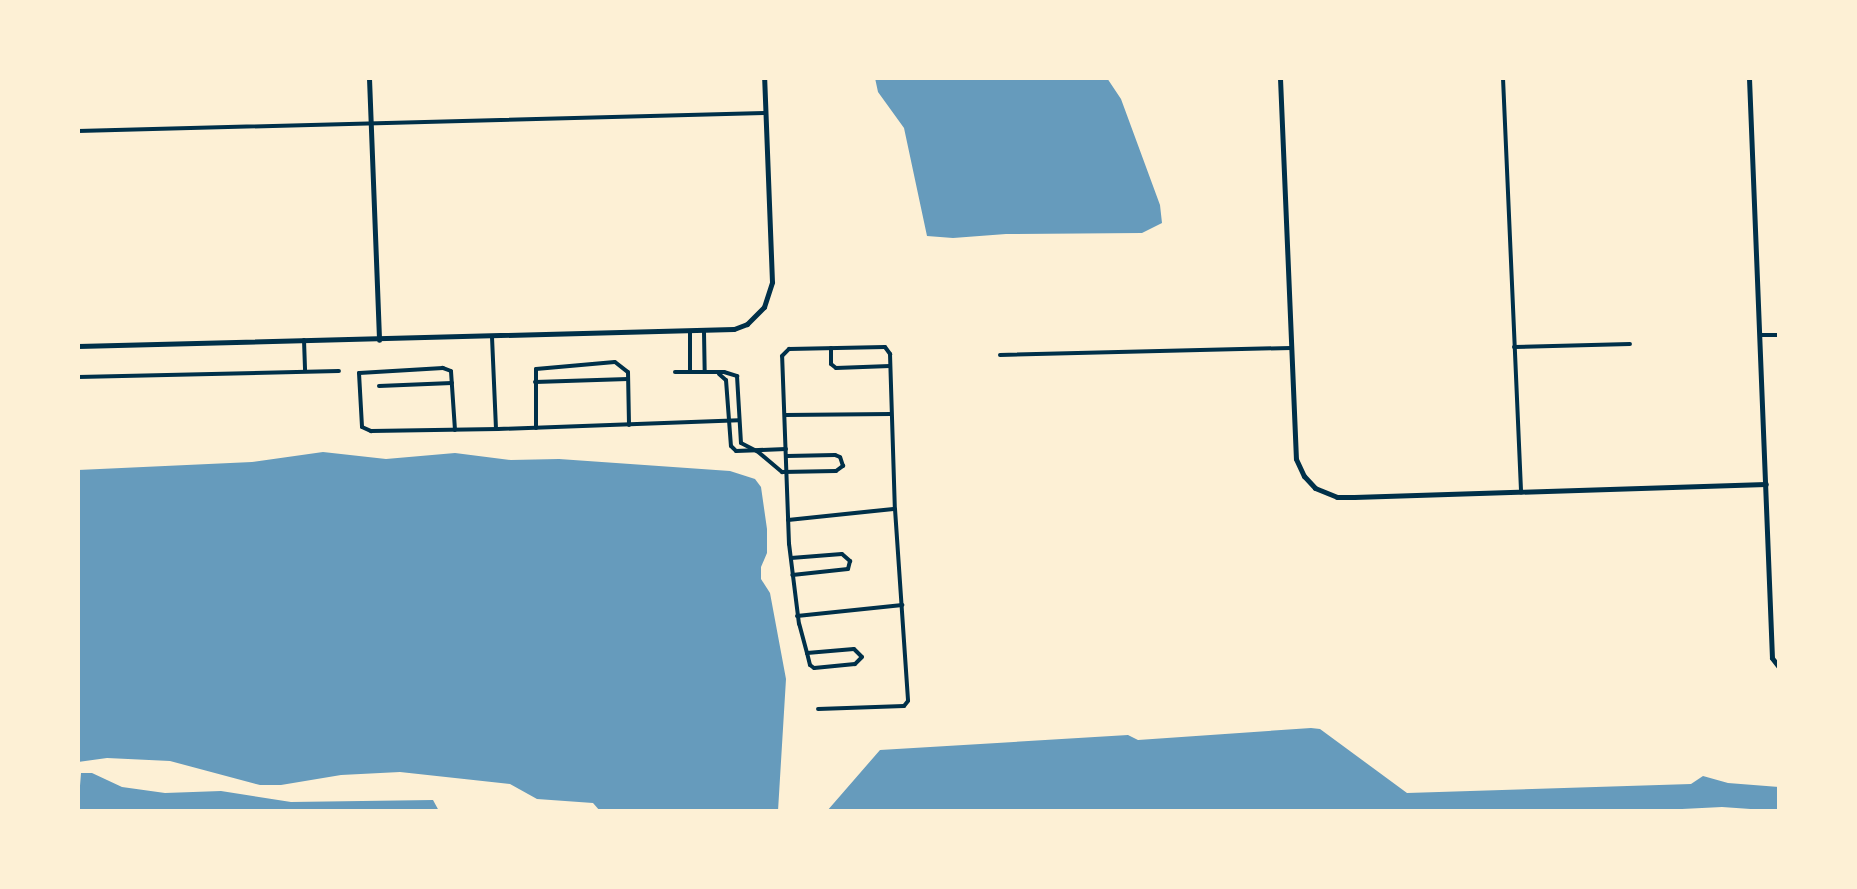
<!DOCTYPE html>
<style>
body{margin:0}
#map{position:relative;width:1857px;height:889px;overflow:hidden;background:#fdf0d5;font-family:"PT Sans Narrow",sans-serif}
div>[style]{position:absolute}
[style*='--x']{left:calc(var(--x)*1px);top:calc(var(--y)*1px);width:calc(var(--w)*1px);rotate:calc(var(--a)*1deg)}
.water>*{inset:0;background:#669bbc}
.minor>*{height:4px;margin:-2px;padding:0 2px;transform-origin:2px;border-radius:2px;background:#003049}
.tertiary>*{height:5px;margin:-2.5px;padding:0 2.5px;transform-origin:2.5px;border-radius:2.5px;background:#003049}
span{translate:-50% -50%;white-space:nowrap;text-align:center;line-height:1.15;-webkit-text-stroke:6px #fdf0d5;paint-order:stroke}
.frame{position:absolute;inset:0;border:80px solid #fdf0d5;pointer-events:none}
</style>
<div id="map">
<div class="water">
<i style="clip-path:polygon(875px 78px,1107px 78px,1121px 99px,1160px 205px,1162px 223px,1142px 233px,1006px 234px,953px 238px,927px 236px,904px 128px,878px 92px)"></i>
<i style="clip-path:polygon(323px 452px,386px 459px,455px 453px,511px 460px,559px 459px,730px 471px,755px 479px,761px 487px,767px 529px,767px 553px,761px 567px,761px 579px,770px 593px,786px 679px,778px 811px,600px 811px,593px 803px,537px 799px,510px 784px,400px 772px,341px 775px,281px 785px,260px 785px,170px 761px,107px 758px,78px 762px,78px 470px,252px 462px)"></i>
<i style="clip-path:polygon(1311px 728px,1320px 729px,1407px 793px,1691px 784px,1703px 776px,1728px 783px,1779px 787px,1779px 811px,1722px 807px,1642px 811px,827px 811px,880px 750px,1128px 735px,1138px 740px)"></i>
<i style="clip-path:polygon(81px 773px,92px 773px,122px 787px,165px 793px,221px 791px,291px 802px,433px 800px,439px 811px,78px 811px)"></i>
</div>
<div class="minor">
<i style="--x:1503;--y:78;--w:415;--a:87.5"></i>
<i style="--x:78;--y:131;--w:687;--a:-1.5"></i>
<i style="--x:690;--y:332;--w:40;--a:90"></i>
<i style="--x:704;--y:332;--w:39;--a:89"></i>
<i style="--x:1760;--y:335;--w:19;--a:0"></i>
<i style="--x:492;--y:337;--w:92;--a:87.5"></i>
<i style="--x:304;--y:340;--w:30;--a:88"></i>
<i style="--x:1514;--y:347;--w:116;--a:-1.5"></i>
<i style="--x:831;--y:348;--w:16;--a:90"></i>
<i style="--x:831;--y:364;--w:6;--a:39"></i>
<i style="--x:836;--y:368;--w:54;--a:-2.1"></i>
<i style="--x:1000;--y:355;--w:291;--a:-1.4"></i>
<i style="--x:675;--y:372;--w:49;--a:0"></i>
<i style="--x:724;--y:372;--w:14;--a:17"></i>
<i style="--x:737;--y:376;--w:67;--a:86.6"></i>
<i style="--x:741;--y:443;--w:18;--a:27"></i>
<i style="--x:757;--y:451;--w:33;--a:40"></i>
<i style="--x:782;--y:472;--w:54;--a:-1.1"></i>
<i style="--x:836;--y:471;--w:9;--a:-36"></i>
<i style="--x:843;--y:466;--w:9;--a:-108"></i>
<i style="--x:840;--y:457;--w:5;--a:-158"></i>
<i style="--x:835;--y:455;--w:48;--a:178.8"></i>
<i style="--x:719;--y:374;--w:9;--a:41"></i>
<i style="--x:726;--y:380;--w:66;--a:85.7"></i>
<i style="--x:731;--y:446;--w:7;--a:45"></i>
<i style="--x:736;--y:451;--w:50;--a:-2.3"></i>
<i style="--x:78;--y:377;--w:261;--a:-1.3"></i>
<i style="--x:535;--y:382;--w:93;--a:-1.8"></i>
<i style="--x:379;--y:386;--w:73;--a:-2.4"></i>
<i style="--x:785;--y:415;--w:106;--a:-0.5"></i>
<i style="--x:536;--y:428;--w:59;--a:-90"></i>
<i style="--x:536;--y:369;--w:79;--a:-5.1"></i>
<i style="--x:615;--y:362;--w:16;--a:38"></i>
<i style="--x:628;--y:372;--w:53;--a:88.9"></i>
<i style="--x:455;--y:430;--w:59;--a:-93.9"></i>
<i style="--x:451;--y:371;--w:9;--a:-159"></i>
<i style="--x:443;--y:368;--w:84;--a:176.6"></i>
<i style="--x:359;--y:373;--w:54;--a:86.8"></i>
<i style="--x:362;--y:427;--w:10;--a:24"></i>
<i style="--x:371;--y:431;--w:127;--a:-0.9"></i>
<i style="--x:498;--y:429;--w:241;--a:-2.1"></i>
<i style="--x:788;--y:520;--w:106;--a:-6"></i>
<i style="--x:791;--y:558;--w:51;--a:-4.5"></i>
<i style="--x:842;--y:554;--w:11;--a:41"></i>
<i style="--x:850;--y:561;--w:8;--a:104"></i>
<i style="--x:848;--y:569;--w:56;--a:173.9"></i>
<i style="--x:797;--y:616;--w:106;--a:-6"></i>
<i style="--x:807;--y:653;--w:47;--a:-4.9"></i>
<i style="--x:854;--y:649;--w:11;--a:45"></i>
<i style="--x:862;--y:657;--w:10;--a:135"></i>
<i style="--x:855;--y:664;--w:41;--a:174.4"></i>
<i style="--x:814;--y:668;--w:5;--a:-143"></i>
<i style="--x:810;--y:665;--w:12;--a:-104"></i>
<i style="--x:807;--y:653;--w:30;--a:-105"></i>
<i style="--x:799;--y:624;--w:81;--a:-97.1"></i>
<i style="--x:789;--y:544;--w:188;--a:-92.1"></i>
<i style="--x:782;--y:356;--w:10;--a:-45"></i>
<i style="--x:789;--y:349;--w:96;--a:-1.2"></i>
<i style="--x:885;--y:347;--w:9;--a:54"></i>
<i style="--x:890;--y:354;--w:155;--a:88.2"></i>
<i style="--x:895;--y:509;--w:192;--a:86.1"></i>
<i style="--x:908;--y:701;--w:6;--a:129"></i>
<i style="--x:904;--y:706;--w:86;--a:178"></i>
</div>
<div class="tertiary">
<i style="--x:369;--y:78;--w:262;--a:87.8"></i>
<i style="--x:1280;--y:78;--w:381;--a:87.6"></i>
<i style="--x:1296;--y:459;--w:19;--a:65"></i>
<i style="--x:1304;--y:476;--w:16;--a:47"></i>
<i style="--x:1315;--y:488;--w:24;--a:22"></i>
<i style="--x:1337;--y:497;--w:17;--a:0"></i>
<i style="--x:1354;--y:497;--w:412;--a:-1.8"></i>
<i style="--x:1749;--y:78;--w:580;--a:87.73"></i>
<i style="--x:1772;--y:658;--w:11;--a:52"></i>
<i style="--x:78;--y:346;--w:656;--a:-1.48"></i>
<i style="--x:734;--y:329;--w:14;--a:-21"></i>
<i style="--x:747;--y:324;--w:24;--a:-45"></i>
<i style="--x:764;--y:307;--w:26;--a:-72"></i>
<i style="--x:772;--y:282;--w:204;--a:-92.2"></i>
</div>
<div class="frame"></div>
</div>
